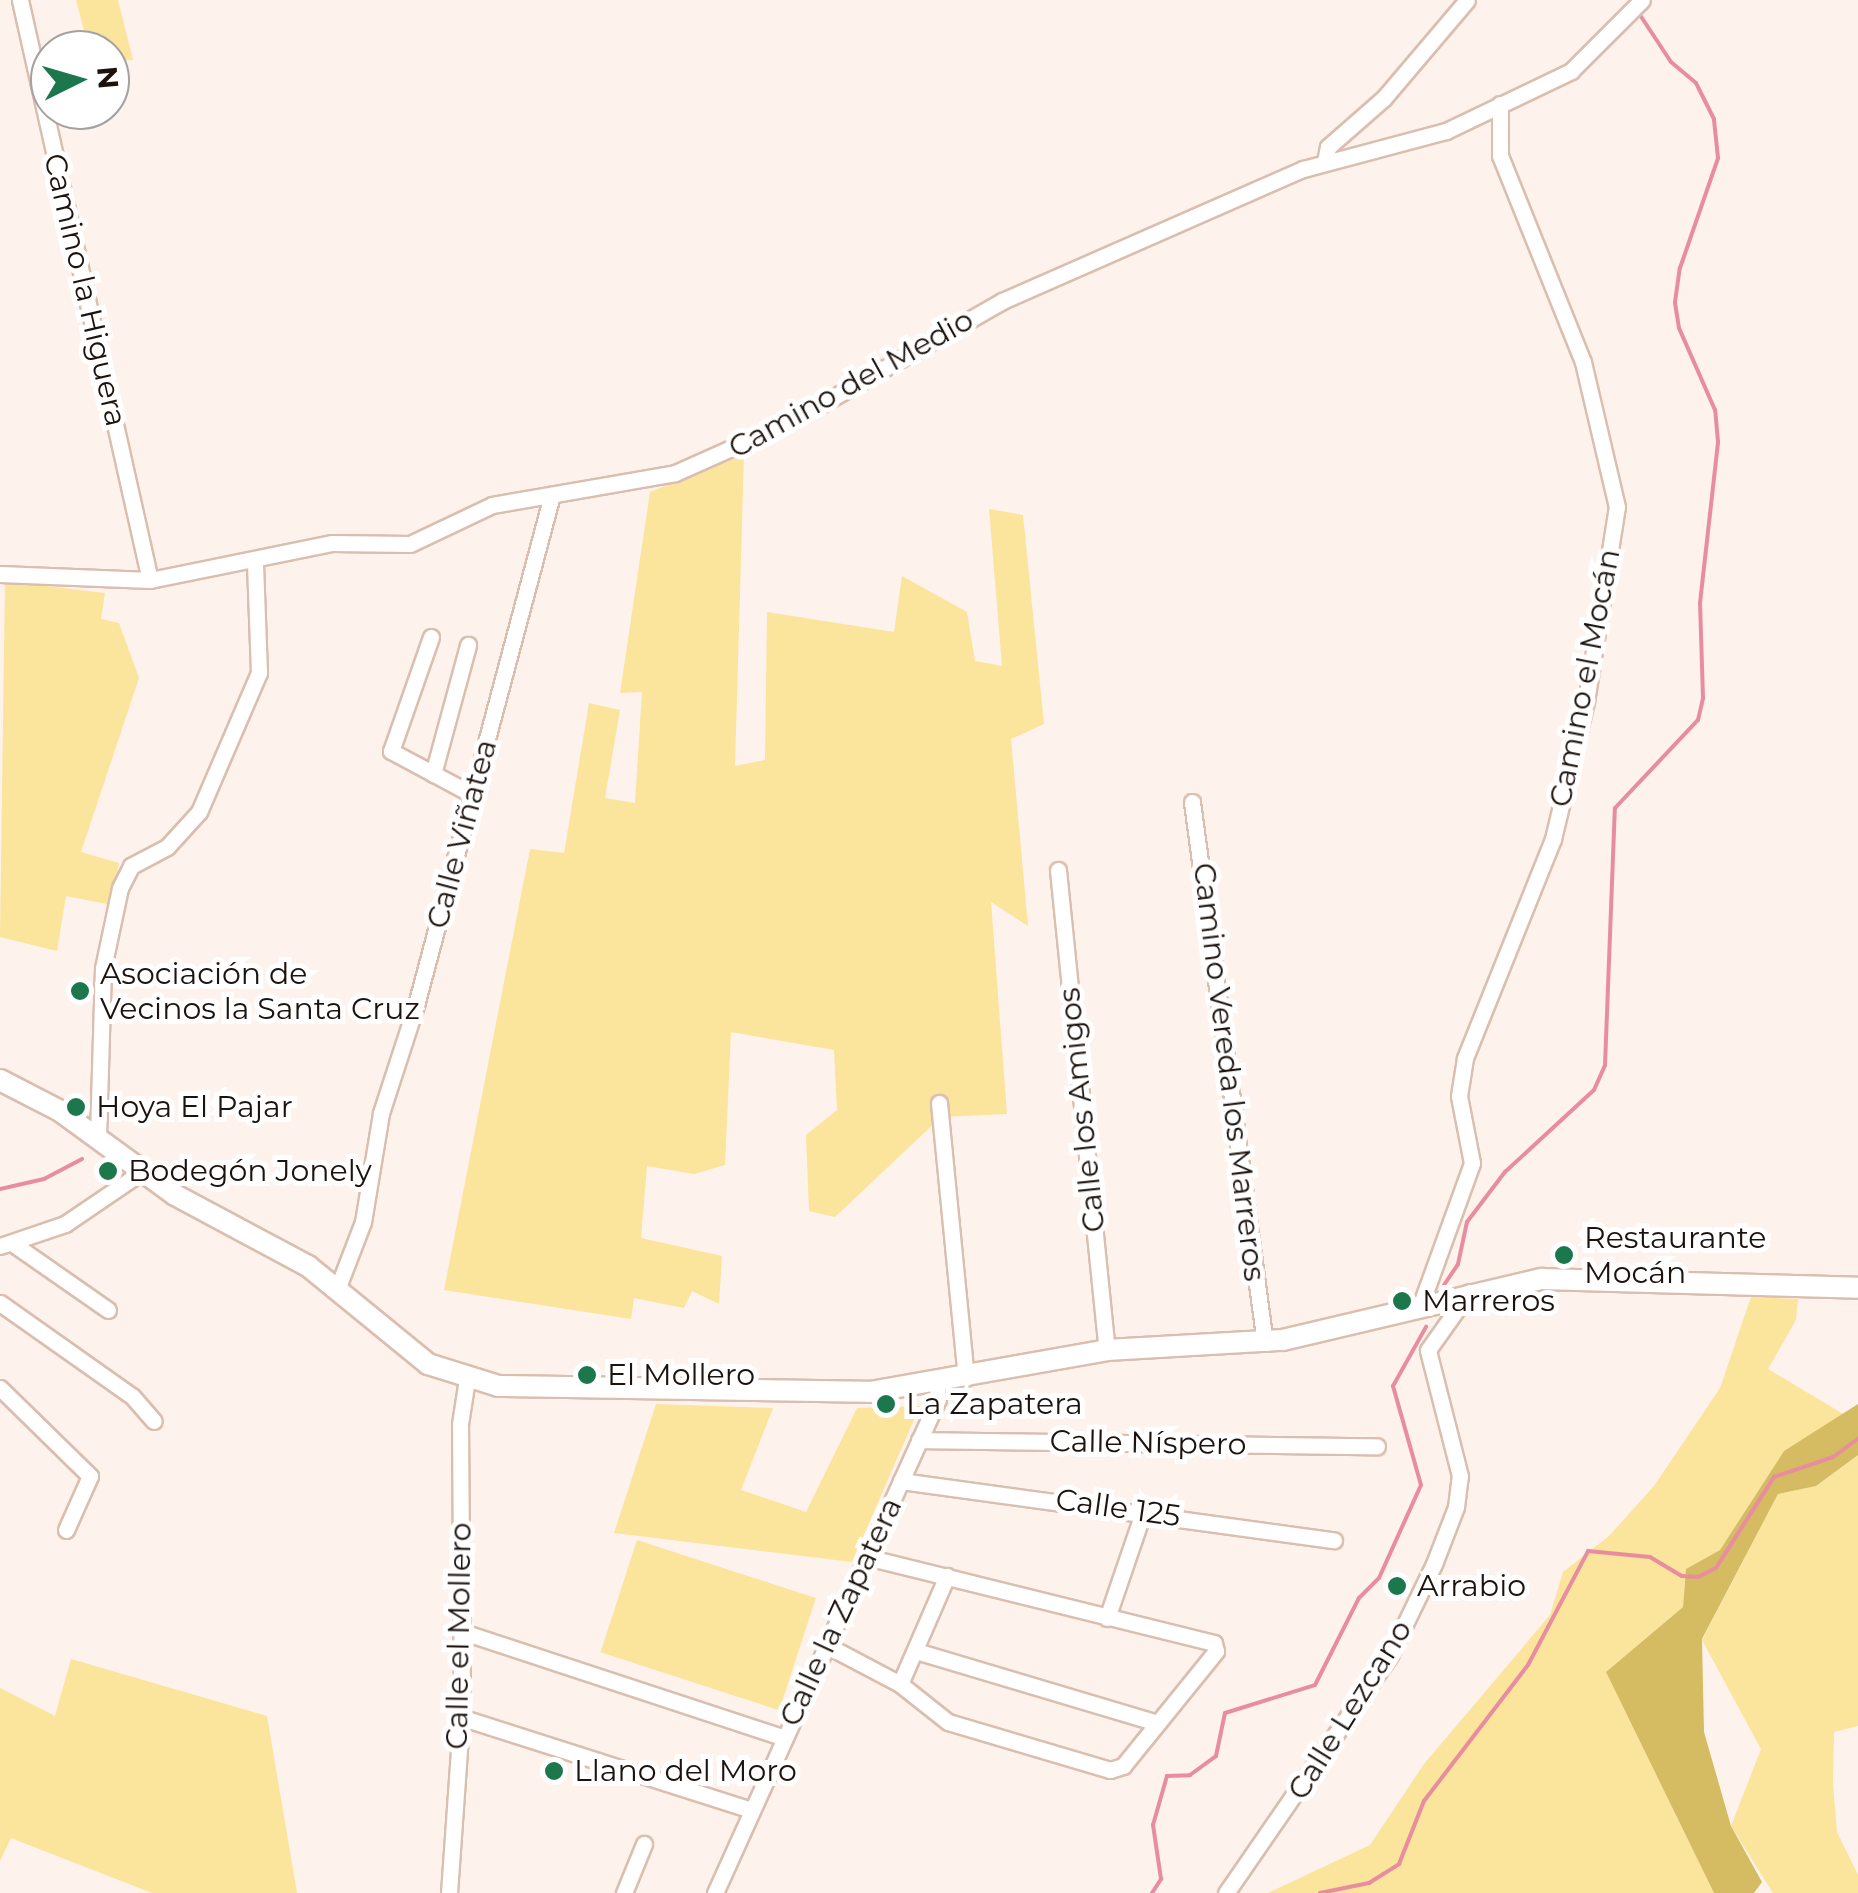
<!DOCTYPE html>
<meta charset="utf-8">
<style>
body{margin:0}
#map{position:relative;width:1858px;height:1893px;overflow:hidden;background:#fef2ec;font-family:Montserrat,sans-serif}
div>[style]{position:absolute}
.green>*{inset:0;background:#fbe49c;transform-origin:0 0}
.forest>*{inset:0;background:#d5bb62}
.stream>*{height:4px;margin:-2px;padding:0 2px;transform-origin:2px;border-radius:2px;background:#e88da0}
.roads{filter:drop-shadow(2px 0 #dabeaf) drop-shadow(-2px 0 #dabeaf) drop-shadow(0 2px #dabeaf) drop-shadow(0 -2px #dabeaf)}
.minor>*{height:15px;margin:-7.5px;padding:0 7.5px;transform-origin:7.5px;border-radius:7.5px;background:#fff}
.major>*{height:20px;margin:-10px;padding:0 10px;transform-origin:10px;border-radius:10px;background:#fff}
.dots>*{width:28px;height:28px;translate:-50% -50%;box-sizing:border-box;border:5px solid #fff;border-radius:50%}
span{translate:-50% -50%;white-space:nowrap;text-align:center;line-height:1.15;-webkit-text-stroke:10px #fff;paint-order:stroke}
.street-label{font-size:30px;color:#1d130e}
.poi-label{font-size:30px;color:#1d130e}
.left{translate:0 -50%;text-align:left}
.north{position:absolute;left:30px;top:30px;width:100px;height:100px;box-sizing:border-box;background:#fff;border:2px solid #a5a19f;border-radius:50%;rotate:85deg;font-size:28px;font-weight:700;line-height:40px;text-align:center;color:#1d130e}
.north::after{content:'';display:block;margin:auto;width:35px;height:45px;background:#1d774c;clip-path:polygon(50% 0,100% 100%,50% 72%,0 100%)}
</style>
<div id="map">
<div class="green">
<i style="clip-path:polygon(76px 0,118px 0,133px 60px,110px 61px,110px 50px,89px 50px)"></i>
<i style="clip-path:polygon(744px 454px,735px 766px,765px 760px,767px 612px,894px 632px,902px 576px,967px 612px,975px 661px,1002px 666px,989px 509px,1023px 515px,1044px 724px,1011px 739px,1028px 926px,991px 902px,1007px 1114px,941px 1117px,835px 1217px,809px 1211px,806px 1135px,837px 1110px,834px 1050px,731px 1032px,725px 1165px,694px 1174px,647px 1166px,641px 1238px,722px 1256px,719px 1304px,692px 1291px,684px 1308px,634px 1298px,631px 1319px,444px 1290px,530px 849px,564px 853px,589px 703px,620px 710px,605px 798px,635px 803px,642px 692px,620px 693px,650px 492px)"></i>
<i style="clip-path:polygon(5px 581px,105px 593px,101px 619px,119px 623px,139px 678px,81px 852px,119px 863px,112px 905px,66px 896px,57px 951px,0 937px)"></i>
<i style="clip-path:polygon(1751px 1297px,1798px 1299px,1796px 1320px,1768px 1369px,1845px 1415px,1784px 1451px,1720px 1550px,1686px 1569px,1683px 1607px,1606px 1672px,1714px 1893px,1268px 1893px,1370px 1845px,1424px 1764px,1550px 1615px,1563px 1572px,1609px 1536px,1654px 1486px,1720px 1388px)"></i>
<i style="clip-path:polygon(656px 1404px,773px 1408px,741px 1490px,806px 1512px,857px 1408px,920px 1406px,852px 1562px,614px 1533px)"></i>
<i style="clip-path:polygon(1858px 1455px,1858px 1726px,1834px 1732px,1833px 1784px,1837px 1832px,1858px 1875px,1858px 1893px,1773px 1893px,1731px 1826px,1761px 1749px,1702px 1640px,1778px 1494px,1816px 1486px)"></i>
<i style="left:637px;top:1540px;width:188px;height:118px;rotate:18deg"></i>
<i style="clip-path:polygon(71px 1659px,267px 1716px,297px 1893px,152px 1893px,11px 1838px,0 1861px,0 1688px,55px 1716px)"></i>
</div>
<div class="forest">
<i style="clip-path:polygon(1858px 1404px,1858px 1455px,1816px 1486px,1778px 1494px,1702px 1639px,1704px 1732px,1731px 1826px,1762px 1882px,1754px 1893px,1714px 1893px,1606px 1672px,1683px 1607px,1686px 1569px,1720px 1550px,1784px 1451px)"></i>
</div>
<div class="stream">
<i style="left:0;top:1189px;width:45px;rotate:-12.8deg"></i>
<i style="left:44px;top:1179px;width:43px;rotate:-27.8deg"></i>
<i style="left:1444px;top:1285px;width:25px;rotate:-56deg"></i>
<i style="left:1458px;top:1264px;width:43px;rotate:-77.9deg"></i>
<i style="left:1467px;top:1222px;width:63px;rotate:-52.8deg"></i>
<i style="left:1505px;top:1172px;width:121px;rotate:-42.7deg"></i>
<i style="left:1594px;top:1090px;width:27px;rotate:-66deg"></i>
<i style="left:1605px;top:1065px;width:257px;rotate:-87.8deg"></i>
<i style="left:1615px;top:808px;width:121px;rotate:-46.7deg"></i>
<i style="left:1698px;top:720px;width:23px;rotate:-77deg"></i>
<i style="left:1703px;top:698px;width:95px;rotate:-91.8deg"></i>
<i style="left:1700px;top:603px;width:162px;rotate:-83.6deg"></i>
<i style="left:1718px;top:442px;width:32px;rotate:-95deg"></i>
<i style="left:1715px;top:410px;width:90px;rotate:-113.7deg"></i>
<i style="left:1679px;top:328px;width:26px;rotate:-99deg"></i>
<i style="left:1675px;top:302px;width:34px;rotate:-82deg"></i>
<i style="left:1680px;top:268px;width:116px;rotate:-70.9deg"></i>
<i style="left:1718px;top:158px;width:39px;rotate:-96deg"></i>
<i style="left:1714px;top:119px;width:40px;rotate:-116.6deg"></i>
<i style="left:1696px;top:83px;width:33px;rotate:-140deg"></i>
<i style="left:1671px;top:62px;width:56px;rotate:-123.4deg"></i>
<i style="left:1152px;top:1893px;width:17px;rotate:-57deg"></i>
<i style="left:1161px;top:1879px;width:55px;rotate:-98.4deg"></i>
<i style="left:1153px;top:1825px;width:51px;rotate:-74.1deg"></i>
<i style="left:1167px;top:1776px;width:23px;rotate:-2deg"></i>
<i style="left:1190px;top:1775px;width:32px;rotate:-36deg"></i>
<i style="left:1216px;top:1756px;width:44px;rotate:-78.2deg"></i>
<i style="left:1225px;top:1713px;width:94px;rotate:-17.3deg"></i>
<i style="left:1315px;top:1685px;width:97px;rotate:-63.2deg"></i>
<i style="left:1359px;top:1598px;width:28px;rotate:-45deg"></i>
<i style="left:1379px;top:1578px;width:102px;rotate:-65.7deg"></i>
<i style="left:1421px;top:1485px;width:103px;rotate:-105.8deg"></i>
<i style="left:1393px;top:1386px;width:68px;rotate:-60.8deg"></i>
<i style="left:1320px;top:1893px;width:50px;rotate:-11.5deg"></i>
<i style="left:1369px;top:1883px;width:36px;rotate:-32deg"></i>
<i style="left:1399px;top:1864px;width:68px;rotate:-68.4deg"></i>
<i style="left:1424px;top:1801px;width:171px;rotate:-52.6deg"></i>
<i style="left:1528px;top:1665px;width:129px;rotate:-62.2deg"></i>
<i style="left:1588px;top:1551px;width:62px;rotate:5.5deg"></i>
<i style="left:1650px;top:1557px;width:37px;rotate:31deg"></i>
<i style="left:1682px;top:1576px;width:16px;rotate:4deg"></i>
<i style="left:1698px;top:1577px;width:20px;rotate:-27deg"></i>
<i style="left:1716px;top:1568px;width:108px;rotate:-57.5deg"></i>
<i style="left:1774px;top:1477px;width:62px;rotate:-18.7deg"></i>
<i style="left:1833px;top:1457px;width:31px;rotate:-36deg"></i>
</div>
<div class="roads">
<div class="minor">
<i style="left:20px;top:0;width:594px;rotate:77.37deg"></i>
<i style="left:1325px;top:162px;width:15px;rotate:-79deg"></i>
<i style="left:1328px;top:147px;width:74px;rotate:-41.2deg"></i>
<i style="left:1384px;top:98px;width:128px;rotate:-49.7deg"></i>
<i style="left:0;top:574px;width:150px;rotate:2.3deg"></i>
<i style="left:150px;top:580px;width:186px;rotate:-11.5deg"></i>
<i style="left:332px;top:543px;width:78px;rotate:0.7deg"></i>
<i style="left:410px;top:544px;width:91px;rotate:-25.4deg"></i>
<i style="left:492px;top:505px;width:186px;rotate:-9.9deg"></i>
<i style="left:675px;top:473px;width:128px;rotate:-24deg"></i>
<i style="left:792px;top:421px;width:242px;rotate:-29.7deg"></i>
<i style="left:1002px;top:301px;width:329px;rotate:-23.7deg"></i>
<i style="left:1303px;top:169px;width:148px;rotate:-14.9deg"></i>
<i style="left:1446px;top:131px;width:139px;rotate:-25.6deg"></i>
<i style="left:1571px;top:71px;width:100px;rotate:-45deg"></i>
<i style="left:431px;top:637px;width:121px;rotate:109.3deg"></i>
<i style="left:391px;top:751px;width:93px;rotate:28.2deg"></i>
<i style="left:433px;top:774px;width:134px;rotate:-74.8deg"></i>
<i style="left:1192px;top:802px;width:546px;rotate:82.32deg"></i>
<i style="left:1058px;top:870px;width:482px;rotate:84.2deg"></i>
<i style="left:939px;top:1103px;width:276px;rotate:84.4deg"></i>
<i style="left:98px;top:1136px;width:168px;rotate:-88.3deg"></i>
<i style="left:103px;top:968px;width:82px;rotate:-78deg"></i>
<i style="left:120px;top:888px;width:25px;rotate:-63deg"></i>
<i style="left:131px;top:866px;width:41px;rotate:-27.8deg"></i>
<i style="left:167px;top:847px;width:47px;rotate:-47.6deg"></i>
<i style="left:199px;top:812px;width:151px;rotate:-66.7deg"></i>
<i style="left:259px;top:673px;width:110px;rotate:-92.1deg"></i>
<i style="left:12px;top:1243px;width:117px;rotate:34.9deg"></i>
<i style="left:0;top:1246px;width:69px;rotate:-18.7deg"></i>
<i style="left:65px;top:1224px;width:94px;rotate:-34.2deg"></i>
<i style="left:338px;top:1287px;width:70px;rotate:-69deg"></i>
<i style="left:363px;top:1222px;width:110px;rotate:-80.6deg"></i>
<i style="left:381px;top:1113px;width:114px;rotate:-72deg"></i>
<i style="left:416px;top:1005px;width:528px;rotate:-75.07deg"></i>
<i style="left:0;top:1303px;width:161px;rotate:35.2deg"></i>
<i style="left:132px;top:1396px;width:33px;rotate:49deg"></i>
<i style="left:1421px;top:1304px;width:150px;rotate:-70.1deg"></i>
<i style="left:1472px;top:1163px;width:68px;rotate:-101deg"></i>
<i style="left:1459px;top:1096px;width:38px;rotate:-81deg"></i>
<i style="left:1465px;top:1058px;width:236px;rotate:-68.1deg"></i>
<i style="left:1553px;top:839px;width:141px;rotate:-76.5deg"></i>
<i style="left:1586px;top:702px;width:197px;rotate:-81deg"></i>
<i style="left:1617px;top:507px;width:149px;rotate:-103.2deg"></i>
<i style="left:1583px;top:362px;width:222px;rotate:-111.9deg"></i>
<i style="left:1500px;top:156px;width:52px;rotate:-90deg"></i>
<i style="left:0;top:1388px;width:126px;rotate:44.4deg"></i>
<i style="left:90px;top:1476px;width:59px;rotate:114deg"></i>
<i style="left:919px;top:1440px;width:458px;rotate:0.8deg"></i>
<i style="left:901px;top:1481px;width:437px;rotate:7.8deg"></i>
<i style="left:1107px;top:1618px;width:111px;rotate:-71.1deg"></i>
<i style="left:463px;top:1632px;width:337px;rotate:18.2deg"></i>
<i style="left:826px;top:1645px;width:84px;rotate:27.8deg"></i>
<i style="left:900px;top:1684px;width:61px;rotate:38.4deg"></i>
<i style="left:948px;top:1722px;width:169px;rotate:16.5deg"></i>
<i style="left:1110px;top:1770px;width:14px;rotate:-17deg"></i>
<i style="left:1123px;top:1766px;width:148px;rotate:-51deg"></i>
<i style="left:1216px;top:1651px;width:8px;rotate:-104deg"></i>
<i style="left:1214px;top:1643px;width:357px;rotate:-166.1deg"></i>
<i style="left:916px;top:1651px;width:252px;rotate:16.6deg"></i>
<i style="left:900px;top:1684px;width:118px;rotate:-66.5deg"></i>
<i style="left:460px;top:1717px;width:303px;rotate:17.7deg"></i>
<i style="left:449px;top:1893px;width:187px;rotate:-86deg"></i>
<i style="left:462px;top:1706px;width:282px;rotate:-90.4deg"></i>
<i style="left:460px;top:1424px;width:46px;rotate:-81.2deg"></i>
<i style="left:624px;top:1893px;width:53px;rotate:-67.8deg"></i>
<i style="left:715px;top:1893px;width:542px;rotate:-65.7deg"></i>
<i style="left:938px;top:1399px;width:15px;rotate:-94deg"></i>
<i style="left:1226px;top:1893px;width:289px;rotate:-55.4deg"></i>
<i style="left:1390px;top:1655px;width:101px;rotate:-64.2deg"></i>
<i style="left:1434px;top:1564px;width:61px;rotate:-68.9deg"></i>
<i style="left:1456px;top:1507px;width:31px;rotate:-83deg"></i>
<i style="left:1460px;top:1476px;width:130px;rotate:-104.3deg"></i>
<i style="left:1428px;top:1350px;width:71px;rotate:-54.7deg"></i>
</div>
<div class="major">
<i style="left:0;top:1080px;width:68px;rotate:27.3deg"></i>
<i style="left:60px;top:1111px;width:142px;rotate:36.1deg"></i>
<i style="left:175px;top:1195px;width:151px;rotate:28.1deg"></i>
<i style="left:308px;top:1266px;width:155px;rotate:39.2deg"></i>
<i style="left:428px;top:1364px;width:73px;rotate:17.4deg"></i>
<i style="left:498px;top:1386px;width:372px;rotate:0.9deg"></i>
<i style="left:870px;top:1392px;width:241px;rotate:-10deg"></i>
<i style="left:1107px;top:1350px;width:176px;rotate:-3.3deg"></i>
<i style="left:1283px;top:1340px;width:266px;rotate:-13.3deg"></i>
<i style="left:1542px;top:1279px;width:316px;rotate:1.6deg"></i>
</div>
</div>
<div class="dots">
<i style="left:80px;top:991px;background:#1d774c"></i>
<i style="left:76px;top:1107px;background:#1d774c"></i>
<i style="left:108px;top:1171px;background:#1d774c"></i>
<i style="left:1564px;top:1255px;background:#1d774c"></i>
<i style="left:1402px;top:1301px;background:#1d774c"></i>
<i style="left:587px;top:1375px;background:#1d774c"></i>
<i style="left:886px;top:1404px;background:#1d774c"></i>
<i style="left:1397px;top:1586px;background:#1d774c"></i>
<i style="left:554px;top:1771px;background:#1d774c"></i>
</div>
<div class="street-label">
<span style="left:85px;top:290px;rotate:77deg">Camino la Higuera</span>
<span style="left:851px;top:384px;rotate:-29deg">Camino del Medio</span>
<span style="left:1585px;top:678px;rotate:-79deg">Camino el Mocán</span>
<span style="left:462px;top:834px;rotate:-75deg">Calle Viñatea</span>
<span style="left:1229px;top:1072px;rotate:83deg">Camino Vereda los Marreros</span>
<span style="left:1082px;top:1110px;rotate:-96deg">Calle los Amigos</span>
<span style="left:1148px;top:1443px;rotate:1deg">Calle Níspero</span>
<span style="left:1118px;top:1508px;rotate:8deg">Calle 125</span>
<span style="left:841px;top:1612px;rotate:-65deg">Calle la Zapatera</span>
<span style="left:459px;top:1636px;rotate:-89deg">Calle el Mollero</span>
<span style="left:1350px;top:1710px;rotate:-58deg">Calle Lezcano</span>
</div>
<div class="poi-label">
<span class="left" style="left:100px;top:991px">Asociación de<br>Vecinos la Santa Cruz</span>
<span class="left" style="left:96px;top:1107px">Hoya El Pajar</span>
<span class="left" style="left:128px;top:1171px">Bodegón Jonely</span>
<span class="left" style="left:1584px;top:1255px">Restaurante<br>Mocán</span>
<span class="left" style="left:1422px;top:1301px">Marreros</span>
<span class="left" style="left:607px;top:1375px">El Mollero</span>
<span class="left" style="left:906px;top:1404px">La Zapatera</span>
<span class="left" style="left:1417px;top:1586px">Arrabio</span>
<span class="left" style="left:574px;top:1771px">Llano del Moro</span>
</div>
<div class="north">N</div>
</div>
